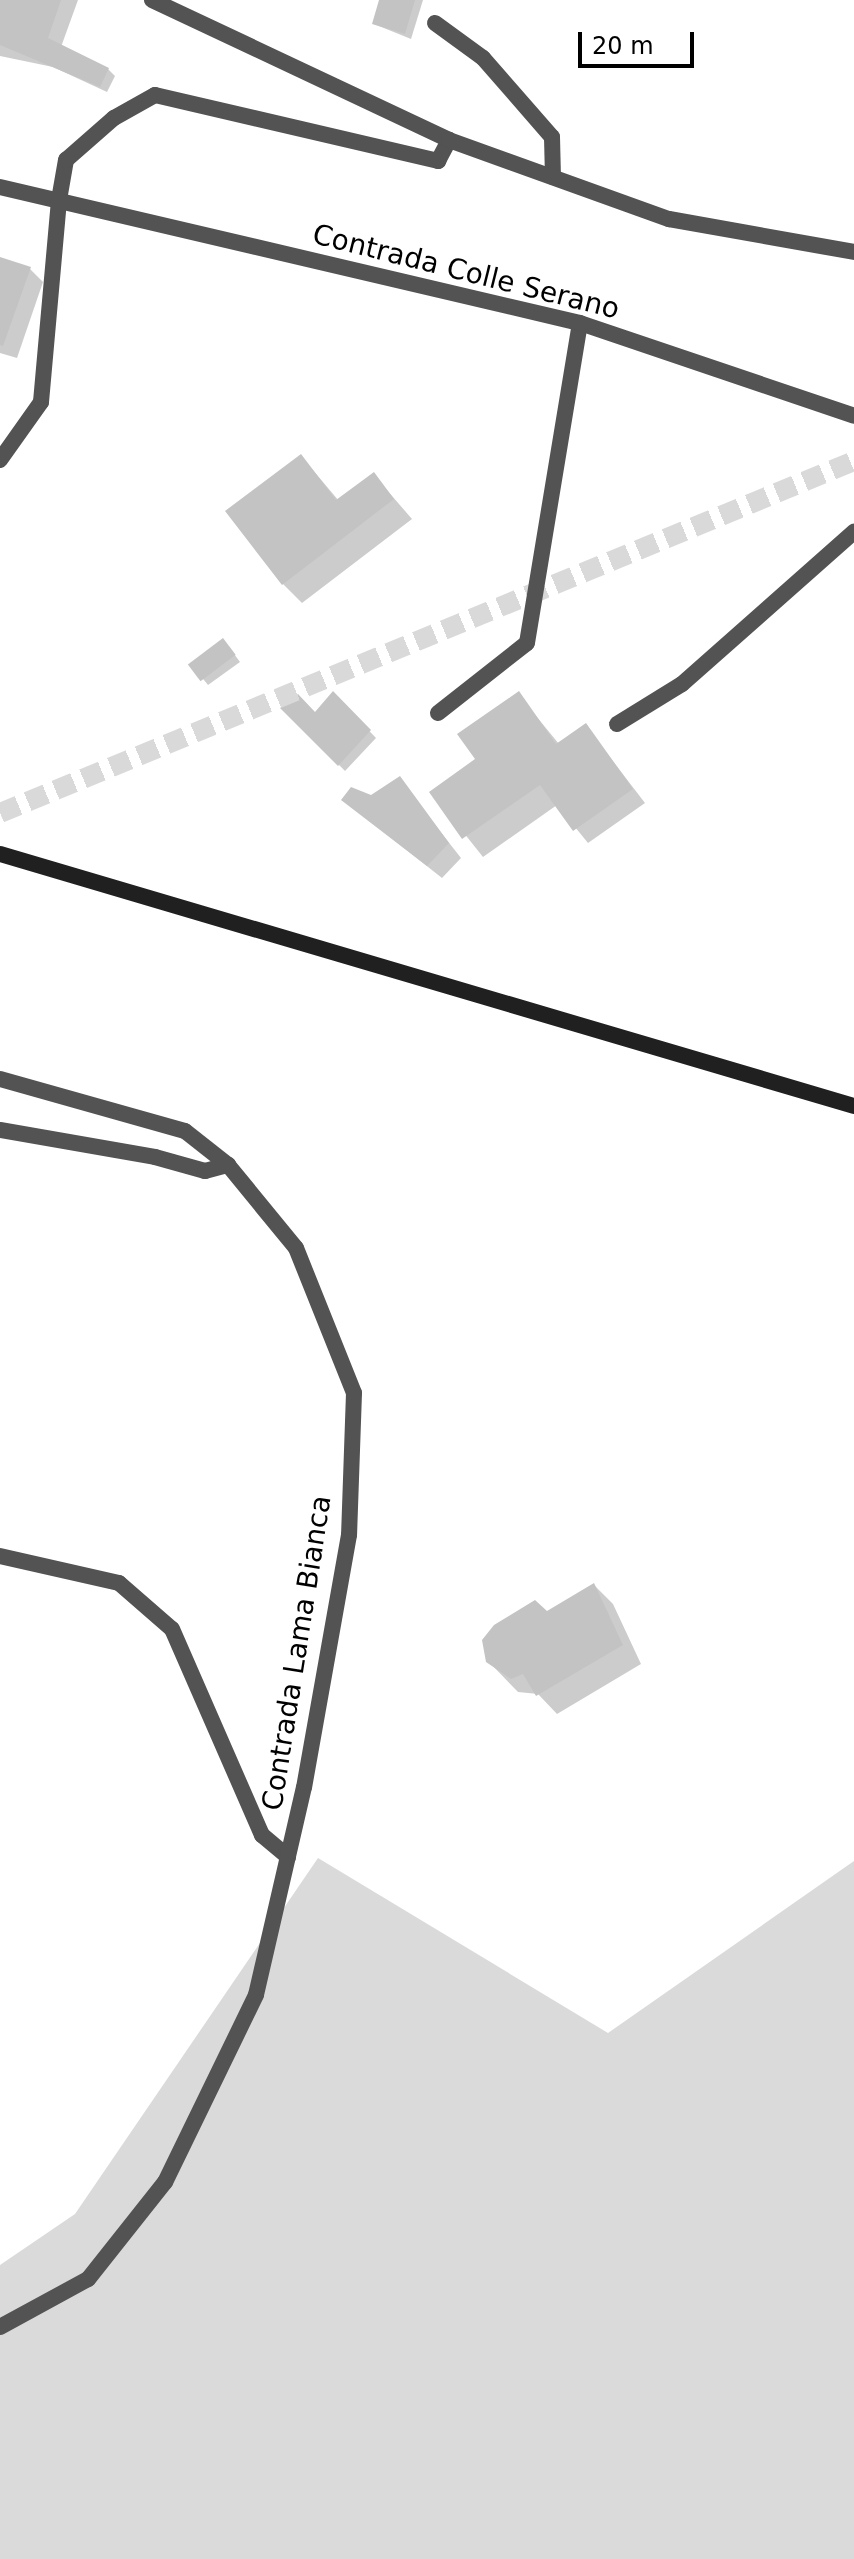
<!DOCTYPE html>
<style>
body{margin:0}
#map{position:relative;width:854px;height:2559px;overflow:hidden;background:#fff;font-family:"DejaVu Sans",sans-serif}
div>[style]{position:absolute}
.green>*{inset:0;background:#dadada}
.shadow>*{inset:0;background:#0003}
.building>*{inset:0;background:#c3c3c3;transform-origin:0 0}
.primary-tunnel>*{height:20px;margin-top:-10px;transform-origin:0;background:repeating-linear-gradient(90deg,#d9d9d9 0 20px,transparent 0 30px)}
.service>*{height:16px;margin:-8px;padding:0 8px;transform-origin:8px;border-radius:8px;background:#535353}
.minor>*{height:16px;margin:-8px;padding:0 8px;transform-origin:8px;border-radius:8px;background:#535353}
.tertiary>*{height:16px;margin:-8px;padding:0 8px;transform-origin:8px;border-radius:8px;background:#535353}
.secondary>*{height:16px;margin:-8px;padding:0 8px;transform-origin:8px;border-radius:8px;background:#202020}
span{translate:-50% -50%;white-space:nowrap;text-align:center;line-height:1.15;-webkit-text-stroke:6px #fff;paint-order:stroke}
.street-label{font-size:28px;color:#000}
.scale{position:absolute;left:578px;top:32px;width:116px;height:36px;box-sizing:border-box;border:4px solid #000;border-top:0;padding-left:10px;font-size:24px;line-height:28px;white-space:nowrap;color:#000;-webkit-text-stroke:6px #fff;paint-order:stroke}
</style>
<div id="map">
<div class="green">
<i style="clip-path:polygon(318px 1858px,608px 2033px,854px 1861px,854px 2559px,0 2559px,0 2265px,75px 2214px)"></i>
</div>
<div class="shadow">
<i style="clip-path:polygon(0 0,78px 0,61px 47px,108px 69px,115px 76px,107px 92px,53px 67px,0 56px)"></i>
<i style="clip-path:polygon(381px 0,423px 0,411px 39px,374px 24px)"></i>
<i style="clip-path:polygon(0 259px,30px 269px,43px 282px,17px 358px,0 353px)"></i>
<i style="clip-path:polygon(301px 456px,339px 501px,373px 474px,412px 519px,302px 603px,283px 584px)"></i>
<i style="clip-path:polygon(229px 647px,240px 662px,208px 685px,190px 663px)"></i>
<i style="clip-path:polygon(333px 693px,376px 738px,345px 771px,283px 708px,315px 715px)"></i>
<i style="clip-path:polygon(518px 694px,559px 744px,586px 726px,645px 803px,588px 843px,557px 805px,483px 857px,432px 793px,478px 760px)"></i>
<i style="clip-path:polygon(399px 779px,461px 858px,442px 878px,343px 800px,371px 798px)"></i>
<i style="clip-path:polygon(594px 1585px,613px 1604px,641px 1664px,557px 1714px,538px 1694px,518px 1692px,488px 1661px,547px 1614px)"></i>
</div>
<div class="building">
<i style="clip-path:polygon(0 0,61px 0,48px 38px,109px 68px,100px 87px,0 45px)"></i>
<i style="clip-path:polygon(379px 0,415px 0,405px 34px,372px 24px)"></i>
<i style="clip-path:polygon(0 257px,31px 267px,3px 346px,0 345px)"></i>
<i style="clip-path:polygon(301px 454px,336px 500px,374px 472px,394px 499px,282px 585px,225px 511px)"></i>
<i style="left:223px;top:638px;width:21px;height:44px;rotate:53deg"></i>
<i style="clip-path:polygon(333px 691px,371px 730px,338px 766px,280px 708px,298px 694px,315px 712px)"></i>
<i style="clip-path:polygon(519px 691px,556px 744px,586px 723px,633px 789px,573px 831px,540px 785px,462px 839px,429px 792px,475px 759px,457px 734px)"></i>
<i style="clip-path:polygon(400px 776px,449px 843px,427px 866px,341px 800px,351px 787px,371px 795px)"></i>
<i style="clip-path:polygon(594px 1583px,623px 1645px,536px 1696px,523px 1674px,511px 1679px,486px 1662px,482px 1640px,494px 1625px,535px 1600px,547px 1611px)"></i>
</div>
<div class="primary-tunnel">
<i style="left:0;top:813px;width:924px;rotate:-22.4deg"></i>
</div>
<div class="service">
<i style="left:435px;top:23px;width:59px;rotate:36.1deg"></i>
<i style="left:483px;top:58px;width:105px;rotate:48.9deg"></i>
<i style="left:552px;top:137px;width:40px;rotate:88.6deg"></i>
<i style="left:59px;top:200px;width:41px;rotate:-80.1deg"></i>
<i style="left:66px;top:160px;width:64px;rotate:-41.2deg"></i>
<i style="left:114px;top:118px;width:47px;rotate:-29.3deg"></i>
<i style="left:155px;top:95px;width:291px;rotate:13.1deg"></i>
<i style="left:438px;top:161px;width:24px;rotate:-62deg"></i>
<i style="left:438px;top:713px;width:113px;rotate:-38.2deg"></i>
<i style="left:527px;top:643px;width:324px;rotate:-80.6deg"></i>
<i style="left:617px;top:724px;width:76px;rotate:-31.6deg"></i>
<i style="left:682px;top:684px;width:230px;rotate:-41.5deg"></i>
<i style="left:0;top:1130px;width:157px;rotate:9.9deg"></i>
<i style="left:155px;top:1157px;width:52px;rotate:15.6deg"></i>
<i style="left:205px;top:1171px;width:24px;rotate:-15deg"></i>
<i style="left:0;top:1556px;width:122px;rotate:12.8deg"></i>
<i style="left:119px;top:1583px;width:70px;rotate:41deg"></i>
<i style="left:172px;top:1629px;width:225px;rotate:66.4deg"></i>
<i style="left:262px;top:1835px;width:34px;rotate:40deg"></i>
</div>
<div class="minor">
<i style="left:0;top:187px;width:596px;rotate:13.2deg"></i>
<i style="left:580px;top:323px;width:289px;rotate:18.7deg"></i>
<i style="left:0;top:460px;width:71px;rotate:-54.7deg"></i>
<i style="left:41px;top:402px;width:203px;rotate:-84.9deg"></i>
<i style="left:0;top:1079px;width:192px;rotate:15.7deg"></i>
<i style="left:185px;top:1131px;width:55px;rotate:38.3deg"></i>
<i style="left:228px;top:1165px;width:107px;rotate:50.7deg"></i>
<i style="left:296px;top:1248px;width:156px;rotate:68.2deg"></i>
<i style="left:354px;top:1393px;width:142px;rotate:92deg"></i>
<i style="left:349px;top:1535px;width:256px;rotate:100.1deg"></i>
<i style="left:304px;top:1787px;width:213px;rotate:103deg"></i>
<i style="left:256px;top:1995px;width:208px;rotate:115.9deg"></i>
<i style="left:165px;top:2182px;width:124px;rotate:128.4deg"></i>
<i style="left:88px;top:2279px;width:100px;rotate:151.4deg"></i>
</div>
<div class="tertiary">
<i style="left:152px;top:0;width:328px;rotate:25.2deg"></i>
<i style="left:449px;top:140px;width:234px;rotate:19.8deg"></i>
<i style="left:669px;top:219px;width:188px;rotate:10.1deg"></i>
</div>
<div class="secondary">
<i style="left:0;top:854px;width:890px;rotate:16.44deg"></i>
</div>
<div class="street-label">
<span style="left:466px;top:272px;rotate:14deg">Contrada Colle Serano</span>
<span style="left:297px;top:1653px;rotate:-81deg">Contrada Lama Bianca</span>
</div>
<div class="scale">20 m</div>
</div>
